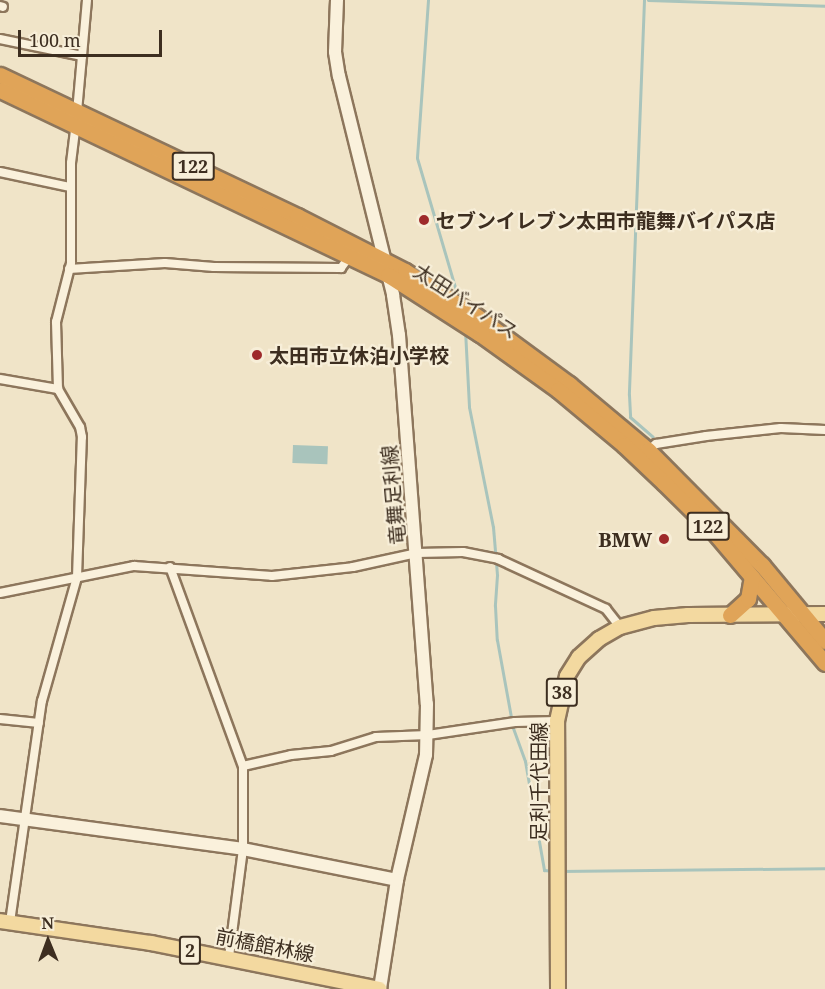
<!DOCTYPE html>
<meta charset="utf-8">
<style>
body{margin:0}
#map{position:relative;width:825px;height:989px;overflow:hidden;background:#f0e4c8;font-family:"Noto Serif","Noto Sans JP",serif}
div>[style]{position:absolute}
.water>*{inset:0;background:#a9c4bc;transform-origin:0 0}
.stream>*{height:3px;margin:-1.5px;padding:0 1.5px;transform-origin:1.5px;border-radius:1.5px;background:#a9c4bc}
.roads{filter:drop-shadow(2px 0 #8d765c) drop-shadow(-2px 0 #8d765c) drop-shadow(0 2px #8d765c) drop-shadow(0 -2px #8d765c)}
.street>*{height:8px;margin:-4px;padding:0 4px;transform-origin:4px;border-radius:4px;background:#faf1dc}
.secondary>*{height:12px;margin:-6px;padding:0 6px;transform-origin:6px;border-radius:6px;background:#faf1dc}
.primary>*{height:14px;margin:-7px;padding:0 7px;transform-origin:7px;border-radius:7px;background:#f3d9a0}
.highway>*{height:15px;margin:-7.5px;padding:0 7.5px;transform-origin:7.5px;border-radius:7.5px;background:#e0a458}
.dots>*{width:16px;height:16px;translate:-50% -50%;box-sizing:border-box;border:3px solid #f7eed8;border-radius:50%}
span{translate:-50% -50%;white-space:nowrap;text-align:center;line-height:1.15;-webkit-text-stroke:4.5px #f7eed8;paint-order:stroke}
.shield-label span{padding:2px 4px;background:#f7eed8;border:2px solid;border-radius:4px;-webkit-text-stroke-width:0}
.shield-label{font-size:18px;color:#3d2e20;font-weight:700}
.poi-label{font-size:20px;color:#3d2e20;font-weight:700}
.left{translate:0 -50%;text-align:left}
.right{translate:-100% -50%;text-align:right}
.street-label{font-size:20px;color:#3d2e20}
.north{position:absolute;left:18px;top:911px;width:60px;height:60px;-webkit-text-stroke:4px #f7eed8;paint-order:stroke;rotate:359deg;font-size:16px;font-weight:700;line-height:24px;text-align:center;color:#3d2e20}
.north::after{content:'';display:block;margin:auto;width:21px;height:27px;background:#3d2e20;clip-path:polygon(50% 0,100% 100%,50% 72%,0 100%)}
.scale{position:absolute;left:18px;top:30px;width:144px;height:27px;box-sizing:border-box;border:3px solid #3d2e20;border-top:0;padding-left:8px;font-size:18px;line-height:21px;white-space:nowrap;color:#3d2e20;-webkit-text-stroke:4px #f7eed8;paint-order:stroke}
</style>
<div id="map">
<div class="water">
<i style="left:293px;top:445px;width:35px;height:18px;rotate:2deg"></i>
</div>
<div class="stream">
<i style="left:428px;top:0;width:158px;rotate:94deg"></i>
<i style="left:417px;top:158px;width:145px;rotate:73.6deg"></i>
<i style="left:644px;top:0;width:395px;rotate:92.2deg"></i>
<i style="left:629px;top:395px;width:22px;rotate:87deg"></i>
<i style="left:630px;top:417px;width:30px;rotate:41deg"></i>
<i style="left:648px;top:0;width:177px;rotate:1.9deg"></i>
<i style="left:465px;top:330px;width:77px;rotate:87deg"></i>
<i style="left:469px;top:407px;width:122px;rotate:78.7deg"></i>
<i style="left:493px;top:527px;width:48px;rotate:85.2deg"></i>
<i style="left:497px;top:575px;width:31px;rotate:94deg"></i>
<i style="left:495px;top:606px;width:34px;rotate:87deg"></i>
<i style="left:497px;top:640px;width:89px;rotate:79.7deg"></i>
<i style="left:513px;top:728px;width:35px;rotate:70deg"></i>
<i style="left:525px;top:761px;width:111px;rotate:80.1deg"></i>
<i style="left:544px;top:870px;width:10px;rotate:6deg"></i>
<i style="left:560px;top:871px;width:265px;rotate:-0.6deg"></i>
</div>
<div class="roads">
<div class="street">
<i style="left:0;top:6px;width:3px;rotate:18deg"></i>
<i style="left:0;top:39px;width:84px;rotate:11.7deg"></i>
<i style="left:77px;top:112px;width:112px;rotate:-84.9deg"></i>
<i style="left:0;top:172px;width:72px;rotate:12.1deg"></i>
<i style="left:69px;top:269px;width:96px;rotate:-3.6deg"></i>
<i style="left:165px;top:263px;width:49px;rotate:4.7deg"></i>
<i style="left:214px;top:267px;width:127px;rotate:0.5deg"></i>
<i style="left:341px;top:268px;width:14px;rotate:-54deg"></i>
<i style="left:0;top:379px;width:59px;rotate:9.8deg"></i>
<i style="left:648px;top:450px;width:10px;rotate:-37deg"></i>
<i style="left:656px;top:444px;width:51px;rotate:-9.1deg"></i>
<i style="left:706px;top:436px;width:75px;rotate:-6.1deg"></i>
<i style="left:781px;top:428px;width:44px;rotate:2.6deg"></i>
<i style="left:170px;top:567px;width:212px;rotate:69.9deg"></i>
<i style="left:243px;top:766px;width:83px;rotate:90deg"></i>
<i style="left:243px;top:849px;width:109px;rotate:97.4deg"></i>
<i style="left:0;top:593px;width:137px;rotate:-11.4deg"></i>
<i style="left:134px;top:566px;width:138px;rotate:4.1deg"></i>
<i style="left:272px;top:576px;width:81px;rotate:-6.3deg"></i>
<i style="left:353px;top:567px;width:66px;rotate:-12.3deg"></i>
<i style="left:417px;top:553px;width:46px;rotate:-1.2deg"></i>
<i style="left:463px;top:552px;width:36px;rotate:11deg"></i>
<i style="left:498px;top:559px;width:119px;rotate:24.8deg"></i>
<i style="left:606px;top:609px;width:23px;rotate:52deg"></i>
<i style="left:0;top:719px;width:39px;rotate:6deg"></i>
<i style="left:243px;top:766px;width:49px;rotate:-12.9deg"></i>
<i style="left:291px;top:755px;width:40px;rotate:-5.7deg"></i>
<i style="left:331px;top:751px;width:47px;rotate:-17.3deg"></i>
<i style="left:376px;top:737px;width:52px;rotate:-2.2deg"></i>
<i style="left:428px;top:735px;width:88px;rotate:-8.5deg"></i>
<i style="left:515px;top:722px;width:42px;rotate:-1.4deg"></i>
<i style="left:10px;top:922px;width:223px;rotate:-81.8deg"></i>
<i style="left:42px;top:701px;width:129px;rotate:-74.2deg"></i>
<i style="left:77px;top:577px;width:140px;rotate:-88deg"></i>
<i style="left:82px;top:437px;width:10px;rotate:-101deg"></i>
<i style="left:80px;top:427px;width:44px;rotate:-120.1deg"></i>
<i style="left:58px;top:389px;width:67px;rotate:-91.7deg"></i>
<i style="left:56px;top:322px;width:61px;rotate:-75.7deg"></i>
<i style="left:71px;top:263px;width:100px;rotate:-90deg"></i>
<i style="left:71px;top:163px;width:38px;rotate:-83deg"></i>
</div>
<div class="secondary">
<i style="left:337px;top:0;width:52px;rotate:92.2deg"></i>
<i style="left:335px;top:52px;width:24px;rotate:81deg"></i>
<i style="left:339px;top:76px;width:226px;rotate:76.1deg"></i>
<i style="left:393px;top:295px;width:40px;rotate:81.5deg"></i>
<i style="left:399px;top:335px;width:370px;rotate:85.7deg"></i>
<i style="left:427px;top:704px;width:51px;rotate:91.1deg"></i>
<i style="left:426px;top:755px;width:128px;rotate:103.1deg"></i>
<i style="left:397px;top:880px;width:110px;rotate:98.9deg"></i>
<i style="left:0;top:816px;width:245px;rotate:7.7deg"></i>
<i style="left:243px;top:849px;width:157px;rotate:11.4deg"></i>
</div>
<div class="primary">
<i style="left:0;top:921px;width:153px;rotate:8.3deg"></i>
<i style="left:151px;top:943px;width:233px;rotate:11.4deg"></i>
<i style="left:558px;top:989px;width:268px;rotate:-90.2deg"></i>
<i style="left:557px;top:721px;width:46px;rotate:-77.5deg"></i>
<i style="left:567px;top:676px;width:22px;rotate:-58deg"></i>
<i style="left:579px;top:657px;width:27px;rotate:-42deg"></i>
<i style="left:599px;top:639px;width:24px;rotate:-30deg"></i>
<i style="left:620px;top:627px;width:35px;rotate:-15deg"></i>
<i style="left:654px;top:618px;width:34px;rotate:-5deg"></i>
<i style="left:688px;top:615px;width:137px;rotate:-0.4deg"></i>
</div>
<div class="highway">
<i style="left:0;top:75px;width:329px;rotate:25.4deg"></i>
<i style="left:297px;top:216px;width:121px;rotate:27deg"></i>
<i style="left:405px;top:271px;width:83px;rotate:32.2deg"></i>
<i style="left:475px;top:315px;width:117px;rotate:36.3deg"></i>
<i style="left:569px;top:384px;width:103px;rotate:39.9deg"></i>
<i style="left:648px;top:450px;width:162px;rotate:45.3deg"></i>
<i style="left:762px;top:565px;width:99px;rotate:50.3deg"></i>
<i style="left:0;top:90px;width:430px;rotate:25.5deg"></i>
<i style="left:388px;top:275px;width:109px;rotate:32.7deg"></i>
<i style="left:480px;top:334px;width:96px;rotate:35.7deg"></i>
<i style="left:558px;top:390px;width:86px;rotate:39.8deg"></i>
<i style="left:624px;top:445px;width:55px;rotate:43.5deg"></i>
<i style="left:664px;top:483px;width:69px;rotate:44.4deg"></i>
<i style="left:713px;top:531px;width:173px;rotate:49.7deg"></i>
<i style="left:730px;top:615px;width:24px;rotate:-42deg"></i>
<i style="left:748px;top:599px;width:22px;rotate:-80deg"></i>
</div>
</div>
<div class="dots">
<i style="left:424px;top:220px;background:#9e2a2b"></i>
<i style="left:257px;top:355px;background:#9e2a2b"></i>
<i style="left:664px;top:539px;background:#9e2a2b"></i>
</div>
<div class="shield-label">
<span style="left:193px;top:166px">122</span>
<span style="left:708px;top:526px">122</span>
<span style="left:562px;top:692px">38</span>
<span style="left:190px;top:950px">2</span>
</div>
<div class="poi-label">
<span class="left" style="left:436px;top:220px">セブンイレブン太田市龍舞バイパス店</span>
<span class="left" style="left:269px;top:355px">太田市立休泊小学校</span>
<span class="right" style="left:652px;top:539px">BMW</span>
</div>
<div class="street-label">
<span style="left:466px;top:301px;rotate:33deg">太田バイパス</span>
<span style="left:393px;top:495px;rotate:-95deg">竜舞足利線</span>
<span style="left:538px;top:782px;rotate:-90deg">足利千代田線</span>
<span style="left:265px;top:945px;rotate:11deg">前橋館林線</span>
</div>
<div class="north">N</div>
<div class="scale">100 m</div>
</div>
